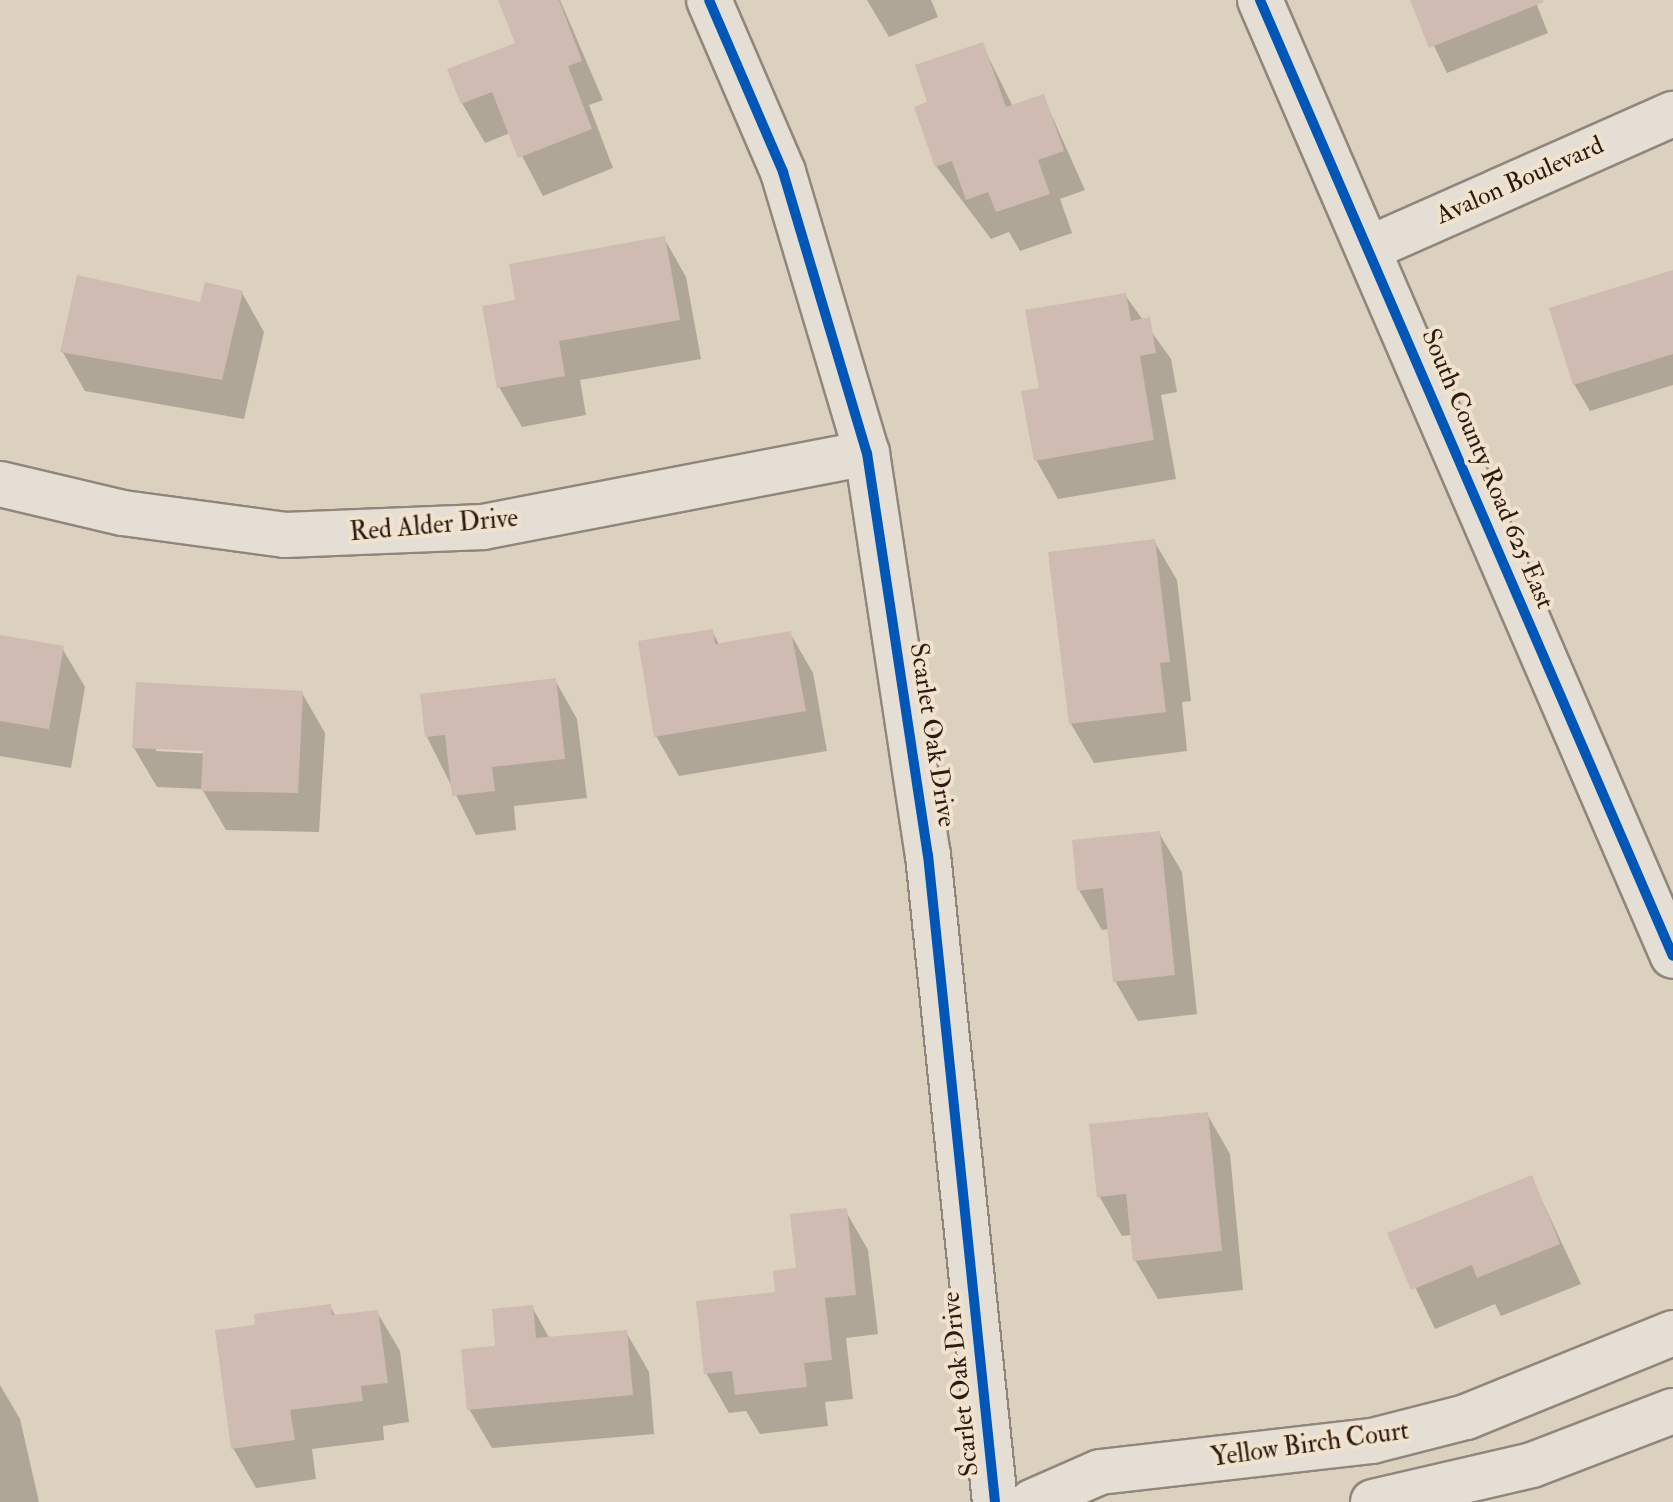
<!DOCTYPE html>
<style>
body{margin:0}
#map{position:relative;width:1673px;height:1502px;overflow:hidden;background:#dcd0bf;font-family:"IM FELL Double Pica",serif}
div>[style]{position:absolute}
.shadow>*{inset:0;background:#0003}
.building>*{inset:0;background:#cfbbb1}
.roads{filter:drop-shadow(2px 0 #90867c) drop-shadow(-2px 0 #90867c) drop-shadow(0 2px #90867c) drop-shadow(0 -2px #90867c)}
.minor>*{height:44px;margin:-22px;padding:0 22px;transform-origin:22px;border-radius:22px;background:#e4ded5}
.cycleway>*{height:10px;margin:-5px;padding:0 5px;transform-origin:5px;border-radius:5px;background:#0057b8}
span{translate:-50% -50%;white-space:nowrap;text-align:center;line-height:1.15;-webkit-text-stroke:8px #f1e2cd;paint-order:stroke}
.street-label{font-size:26px;color:#2d1b12}
</style>
<div id="map">
<div class="shadow">
<i style="clip-path:polygon(512px 0,560px 0,603px 100px,589px 105px,613px 168px,543px 196px,510px 133px,485px 143px,462px 103px,517px 44px)"></i>
<i style="clip-path:polygon(867px 0,931px 0,938px 17px,889px 37px)"></i>
<i style="clip-path:polygon(1412px 0,1535px 0,1548px 33px,1447px 73px)"></i>
<i style="clip-path:polygon(982px 44px,1013px 107px,1043px 96px,1085px 190px,1060px 199px,1072px 233px,1020px 251px,1009px 232px,991px 239px,936px 166px,930px 103px)"></i>
<i style="clip-path:polygon(664px 238px,686px 277px,701px 359px,580px 380px,586px 415px,522px 427px,499px 387px)"></i>
<i style="clip-path:polygon(1673px 272px,1673px 385px,1590px 411px,1574px 384px)"></i>
<i style="clip-path:polygon(242px 293px,264px 332px,244px 419px,85px 391px,62px 351px)"></i>
<i style="clip-path:polygon(1125px 295px,1171px 359px,1177px 392px,1161px 395px,1176px 479px,1058px 499px,1036px 460px)"></i>
<i style="clip-path:polygon(1154px 541px,1177px 580px,1191px 701px,1182px 702px,1187px 751px,1094px 763px,1071px 724px)"></i>
<i style="clip-path:polygon(712px 631px,720px 646px,790px 633px,813px 673px,827px 751px,679px 776px,656px 736px)"></i>
<i style="clip-path:polygon(0 637px,62px 648px,85px 687px,71px 768px,0 756px)"></i>
<i style="clip-path:polygon(555px 680px,577px 719px,587px 798px,514px 806px,516px 830px,476px 835px,427px 737px)"></i>
<i style="clip-path:polygon(evenodd,302px 693px,325px 733px,319px 832px,226px 830px,202px 789px,157px 787px,134px 748px,302px 693px,156px 747px,213px 750px,213px 754px,156px 751px,156px 747px)"></i>
<i style="clip-path:polygon(1159px 833px,1182px 872px,1197px 1014px,1138px 1021px,1115px 981px,1110px 929px,1102px 930px,1079px 890px)"></i>
<i style="clip-path:polygon(1207px 1114px,1230px 1154px,1243px 1290px,1158px 1299px,1135px 1260px,1132px 1235px,1122px 1236px,1099px 1196px)"></i>
<i style="clip-path:polygon(1531px 1177px,1581px 1284px,1501px 1316px,1495px 1304px,1435px 1329px,1390px 1234px)"></i>
<i style="clip-path:polygon(845px 1210px,868px 1250px,878px 1334px,846px 1338px,853px 1399px,825px 1402px,828px 1426px,760px 1434px,746px 1411px,729px 1413px,706px 1373px)"></i>
<i style="clip-path:polygon(330px 1306px,336px 1317px,377px 1312px,400px 1351px,409px 1422px,383px 1426px,384px 1440px,312px 1449px,316px 1479px,256px 1488px,233px 1448px,257px 1326px)"></i>
<i style="clip-path:polygon(532px 1307px,550px 1339px,626px 1332px,649px 1372px,654px 1434px,492px 1448px,469px 1409px,497px 1347px)"></i>
<i style="clip-path:polygon(0 1385px,20px 1419px,39px 1502px,0 1502px)"></i>
</div>
<div class="building">
<i style="clip-path:polygon(498px 0,559px 0,582px 61px,568px 66px,592px 129px,518px 158px,492px 92px,461px 104px,447px 69px,515px 43px)"></i>
<i style="clip-path:polygon(1410px 0,1543px 0,1544px 2px,1429px 48px)"></i>
<i style="clip-path:polygon(983px 42px,1006px 107px,1044px 94px,1064px 151px,1038px 160px,1050px 194px,996px 212px,988px 192px,966px 200px,952px 161px,935px 167px,914px 107px,927px 102px,915px 65px)"></i>
<i style="clip-path:polygon(665px 236px,680px 320px,559px 341px,565px 376px,497px 388px,482px 306px,515px 300px,509px 264px)"></i>
<i style="clip-path:polygon(1673px 270px,1673px 354px,1573px 385px,1549px 308px)"></i>
<i style="clip-path:polygon(77px 275px,200px 302px,205px 282px,243px 291px,222px 380px,60px 352px)"></i>
<i style="clip-path:polygon(1126px 293px,1131px 321px,1150px 317px,1156px 353px,1140px 356px,1154px 440px,1034px 461px,1021px 391px,1039px 388px,1025px 310px)"></i>
<i style="clip-path:polygon(1155px 539px,1170px 662px,1160px 663px,1166px 712px,1069px 724px,1048px 552px)"></i>
<i style="clip-path:polygon(713px 629px,715px 644px,791px 631px,806px 711px,654px 737px,638px 641px)"></i>
<i style="clip-path:polygon(0 635px,64px 646px,49px 729px,0 721px)"></i>
<i style="clip-path:polygon(556px 678px,565px 759px,492px 767px,495px 791px,452px 796px,445px 735px,425px 737px,420px 694px)"></i>
<i style="clip-path:polygon(136px 682px,303px 691px,298px 793px,201px 791px,203px 751px,132px 748px)"></i>
<i style="clip-path:polygon(1160px 831px,1175px 975px,1113px 982px,1103px 888px,1077px 891px,1072px 840px)"></i>
<i style="clip-path:polygon(1208px 1112px,1222px 1251px,1133px 1261px,1126px 1194px,1097px 1197px,1089px 1124px)"></i>
<i style="clip-path:polygon(1532px 1175px,1560px 1244px,1477px 1278px,1472px 1265px,1411px 1290px,1387px 1233px)"></i>
<i style="clip-path:polygon(847px 1208px,856px 1295px,825px 1298px,832px 1360px,804px 1363px,807px 1387px,735px 1395px,732px 1371px,704px 1374px,696px 1301px,775px 1292px,773px 1271px,796px 1268px,790px 1214px)"></i>
<i style="clip-path:polygon(331px 1304px,332px 1315px,378px 1310px,388px 1383px,361px 1386px,363px 1401px,290px 1410px,295px 1440px,231px 1449px,215px 1330px,255px 1325px,254px 1314px)"></i>
<i style="clip-path:polygon(533px 1305px,536px 1338px,627px 1330px,633px 1395px,467px 1410px,461px 1349px,495px 1346px,492px 1309px)"></i>
</div>
<div class="roads">
<div class="minor">
<i style="left:709px;top:0;width:187px;rotate:66.7deg"></i>
<i style="left:783px;top:172px;width:293px;rotate:73.4deg"></i>
<i style="left:867px;top:453px;width:407px;rotate:81.4deg"></i>
<i style="left:928px;top:855px;width:650px;rotate:84.09deg"></i>
<i style="left:1260px;top:0;width:1041px;rotate:66.64deg"></i>
<i style="left:1368px;top:249px;width:334px;rotate:-23.9deg"></i>
<i style="left:0;top:484px;width:126px;rotate:13.3deg"></i>
<i style="left:123px;top:513px;width:163px;rotate:7.7deg"></i>
<i style="left:285px;top:535px;width:198px;rotate:-2.3deg"></i>
<i style="left:483px;top:527px;width:391px;rotate:-10.9deg"></i>
<i style="left:1032px;top:1502px;width:74px;rotate:-23.8deg"></i>
<i style="left:1100px;top:1472px;width:274px;rotate:-6.5deg"></i>
<i style="left:1372px;top:1441px;width:97px;rotate:-14.3deg"></i>
<i style="left:1466px;top:1417px;width:223px;rotate:-22.1deg"></i>
<i style="left:1373px;top:1502px;width:163px;rotate:-13.1deg"></i>
<i style="left:1532px;top:1465px;width:151px;rotate:-21deg"></i>
</div>
</div>
<div class="cycleway">
<i style="left:709px;top:0;width:187px;rotate:66.7deg"></i>
<i style="left:783px;top:172px;width:293px;rotate:73.4deg"></i>
<i style="left:867px;top:453px;width:407px;rotate:81.4deg"></i>
<i style="left:928px;top:855px;width:650px;rotate:84.09deg"></i>
<i style="left:1260px;top:0;width:1041px;rotate:66.64deg"></i>
</div>
<div class="street-label">
<span style="left:1520px;top:181px;rotate:-24deg">Avalon Boulevard</span>
<span style="left:1487px;top:469px;rotate:67deg">South County Road 625 East</span>
<span style="left:434px;top:526px;rotate:-5deg">Red Alder Drive</span>
<span style="left:932px;top:735px;rotate:81deg">Scarlet Oak Drive</span>
<span style="left:961px;top:1384px;rotate:-96deg">Scarlet Oak Drive</span>
<span style="left:1310px;top:1445px;rotate:-8deg">Yellow Birch Court</span>
</div>
</div>
